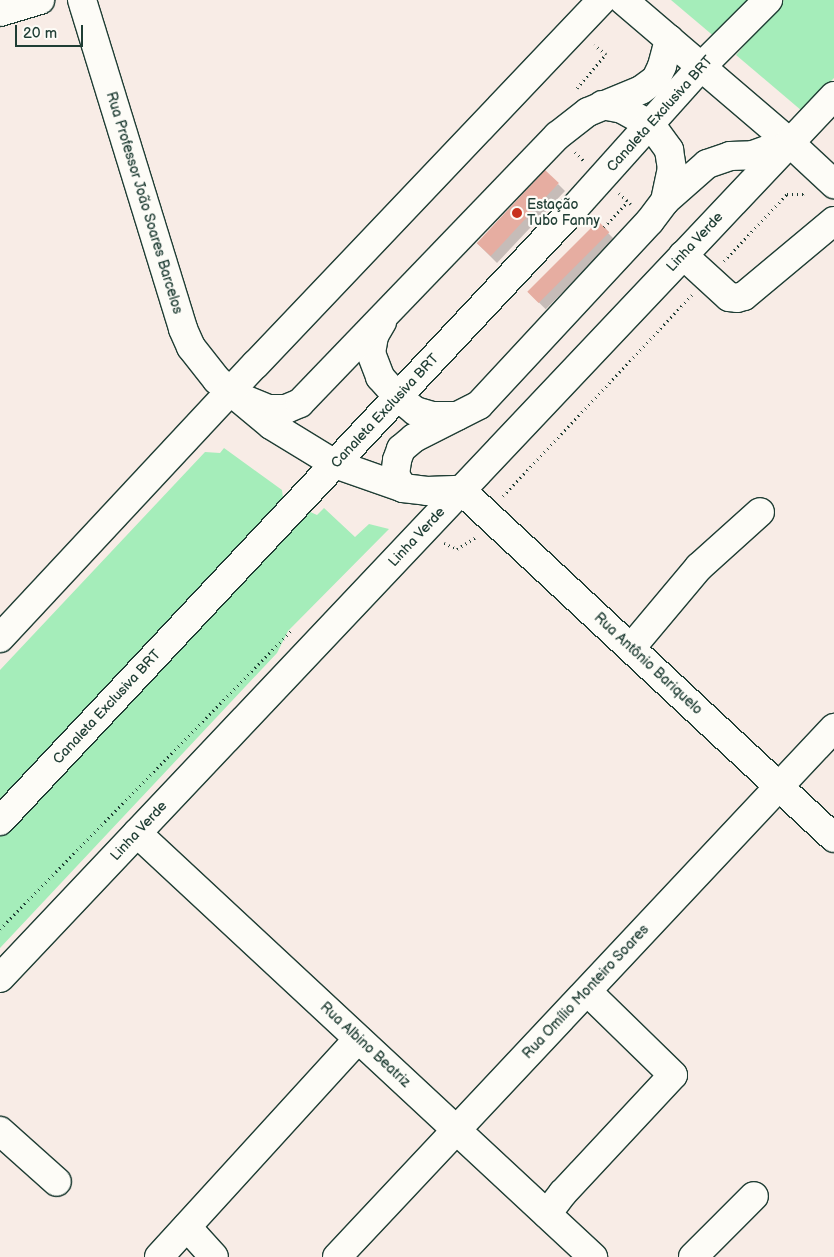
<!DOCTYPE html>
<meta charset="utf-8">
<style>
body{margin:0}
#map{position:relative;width:834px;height:1257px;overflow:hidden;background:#f8ece6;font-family:"Balsamiq Sans",sans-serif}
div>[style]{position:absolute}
.green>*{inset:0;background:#a5edba}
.shadow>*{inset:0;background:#0003;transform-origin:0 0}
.building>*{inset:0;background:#e6ada1;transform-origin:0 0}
.path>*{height:3px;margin-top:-1.5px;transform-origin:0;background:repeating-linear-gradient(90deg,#1f3d34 0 1px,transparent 0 5px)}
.roads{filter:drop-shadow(1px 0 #1f3d34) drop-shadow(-1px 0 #1f3d34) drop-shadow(0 1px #1f3d34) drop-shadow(0 -1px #1f3d34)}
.minor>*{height:28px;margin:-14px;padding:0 14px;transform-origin:14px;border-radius:14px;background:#fdfcf7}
.major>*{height:28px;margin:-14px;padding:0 14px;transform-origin:14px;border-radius:14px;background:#fdfcf7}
.highway>*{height:28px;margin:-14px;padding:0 14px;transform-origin:14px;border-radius:14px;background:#fdfcf7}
.dots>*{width:14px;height:14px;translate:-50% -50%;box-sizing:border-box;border:2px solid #fdfcf7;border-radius:50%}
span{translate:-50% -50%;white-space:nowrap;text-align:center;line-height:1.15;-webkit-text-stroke:4.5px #fdfcf7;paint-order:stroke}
.street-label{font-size:14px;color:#1f3d34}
.poi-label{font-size:14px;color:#1f3d34}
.left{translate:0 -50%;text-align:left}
.scale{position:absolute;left:15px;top:25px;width:68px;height:22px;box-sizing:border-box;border:2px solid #1f3d34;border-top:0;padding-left:6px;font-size:15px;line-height:18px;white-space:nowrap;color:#1f3d34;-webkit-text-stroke:4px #fdfcf7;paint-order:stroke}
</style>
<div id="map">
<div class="green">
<i style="clip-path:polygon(671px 0,752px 0,716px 38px)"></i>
<i style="clip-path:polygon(784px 0,834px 0,834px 78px,802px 111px,736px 55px)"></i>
<i style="clip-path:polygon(224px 448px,282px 490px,283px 498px,0 799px,0 670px,205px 452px,220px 453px)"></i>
<i style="clip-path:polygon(324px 508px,355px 537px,369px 524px,389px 529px,288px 631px,277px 653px,0 948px,0 836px,306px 510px,317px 515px)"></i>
</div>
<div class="shadow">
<i style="clip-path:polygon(558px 184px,565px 191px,497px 263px,477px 243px)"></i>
<i style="left:598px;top:223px;width:24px;height:98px;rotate:45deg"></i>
</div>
<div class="building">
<i style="left:545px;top:170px;width:19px;height:100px;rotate:43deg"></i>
<i style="left:598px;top:221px;width:16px;height:100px;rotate:45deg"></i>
</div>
<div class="path">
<i style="left:577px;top:88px;width:45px;rotate:-49.5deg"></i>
<i style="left:606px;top:54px;width:15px;rotate:-143deg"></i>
<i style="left:575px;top:152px;width:14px;rotate:45deg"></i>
<i style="left:619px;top:193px;width:16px;rotate:43deg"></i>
<i style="left:604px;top:227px;width:35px;rotate:-47deg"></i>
<i style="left:724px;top:261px;width:92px;rotate:-46.8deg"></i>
<i style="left:787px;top:194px;width:16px"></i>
<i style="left:803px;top:194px;width:3px;rotate:-45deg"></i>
<i style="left:503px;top:496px;width:276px;rotate:-46.8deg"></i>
<i style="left:444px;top:543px;width:14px;rotate:25deg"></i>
<i style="left:457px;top:549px;width:22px;rotate:-32deg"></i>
<i style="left:0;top:929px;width:419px;rotate:-45.7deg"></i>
</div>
<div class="roads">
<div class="minor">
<i style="left:0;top:12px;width:42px;rotate:-16.7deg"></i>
<i style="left:602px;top:105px;width:20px;rotate:11deg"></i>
<i style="left:622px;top:109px;width:33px;rotate:29deg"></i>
<i style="left:651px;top:125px;width:31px;rotate:54deg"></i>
<i style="left:669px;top:150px;width:18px;rotate:81deg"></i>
<i style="left:672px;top:168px;width:34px;rotate:102deg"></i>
<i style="left:683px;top:255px;width:62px;rotate:42.4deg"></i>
<i style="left:729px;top:297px;width:8px;rotate:7deg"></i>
<i style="left:737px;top:298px;width:7px;rotate:-16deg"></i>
<i style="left:744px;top:296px;width:117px;rotate:-39.8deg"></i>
<i style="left:382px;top:322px;width:16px;rotate:120deg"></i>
<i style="left:374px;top:336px;width:17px;rotate:100deg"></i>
<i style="left:371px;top:353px;width:26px;rotate:69deg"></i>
<i style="left:380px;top:377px;width:27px;rotate:48deg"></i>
<i style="left:398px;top:397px;width:22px;rotate:39deg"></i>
<i style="left:415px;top:411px;width:18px;rotate:16deg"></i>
<i style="left:432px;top:416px;width:25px"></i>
<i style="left:239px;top:397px;width:31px;rotate:22deg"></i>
<i style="left:268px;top:409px;width:18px"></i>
<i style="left:286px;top:409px;width:15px;rotate:-23deg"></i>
<i style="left:300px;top:403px;width:371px;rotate:-46.1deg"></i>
<i style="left:557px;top:136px;width:39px;rotate:-38deg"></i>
<i style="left:588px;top:112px;width:57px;rotate:-22.5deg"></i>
<i style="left:641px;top:90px;width:19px;rotate:-36deg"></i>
<i style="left:656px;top:79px;width:14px;rotate:-65deg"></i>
<i style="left:662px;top:66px;width:28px;rotate:-75deg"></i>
<i style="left:403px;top:488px;width:15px;rotate:-122deg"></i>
<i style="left:395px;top:475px;width:15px;rotate:-82deg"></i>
<i style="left:397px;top:460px;width:12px;rotate:-70deg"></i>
<i style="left:401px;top:449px;width:17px;rotate:-40deg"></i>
<i style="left:414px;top:438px;width:73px;rotate:-26.9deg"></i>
<i style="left:479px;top:405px;width:251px;rotate:-47.1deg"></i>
<i style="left:650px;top:221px;width:25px;rotate:-53deg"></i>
<i style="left:665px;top:201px;width:56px;rotate:-41.4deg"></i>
<i style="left:707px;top:164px;width:24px;rotate:-19deg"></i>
<i style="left:730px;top:156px;width:23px;rotate:-2deg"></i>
<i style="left:753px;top:155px;width:38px;rotate:-20deg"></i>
<i style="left:631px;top:648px;width:106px;rotate:-50deg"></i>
<i style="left:699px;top:567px;width:82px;rotate:-42deg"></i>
<i style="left:0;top:821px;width:833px;rotate:-46.85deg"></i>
<i style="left:570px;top:213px;width:196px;rotate:-48.1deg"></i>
<i style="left:701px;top:67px;width:95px;rotate:-45deg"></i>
<i style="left:137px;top:833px;width:623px;rotate:42.92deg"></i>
<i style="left:0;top:1131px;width:76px;rotate:41.8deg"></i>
<i style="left:547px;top:1214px;width:26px;rotate:-53deg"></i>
<i style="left:563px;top:1193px;width:161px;rotate:-47deg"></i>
<i style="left:673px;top:1075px;width:120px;rotate:-135.7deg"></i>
<i style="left:187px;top:1227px;width:40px;rotate:48deg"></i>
<i style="left:159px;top:1257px;width:295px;rotate:-47.6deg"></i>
<i style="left:337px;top:1257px;width:726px;rotate:-46.79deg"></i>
<i style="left:693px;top:1257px;width:86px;rotate:-45deg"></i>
</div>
<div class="major">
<i style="left:82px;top:0;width:344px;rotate:72.9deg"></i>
<i style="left:183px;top:329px;width:20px;rotate:66deg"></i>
<i style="left:191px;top:347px;width:42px;rotate:51.8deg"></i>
<i style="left:217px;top:380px;width:70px;rotate:39.8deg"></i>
<i style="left:271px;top:425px;width:75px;rotate:31.4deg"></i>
<i style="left:335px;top:464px;width:72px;rotate:19.4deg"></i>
<i style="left:403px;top:488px;width:24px;rotate:7deg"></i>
<i style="left:427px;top:491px;width:34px;rotate:-2deg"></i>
<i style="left:461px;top:490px;width:510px;rotate:43.01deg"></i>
<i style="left:623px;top:0;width:218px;rotate:40.5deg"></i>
<i style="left:789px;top:142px;width:62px;rotate:43deg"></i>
</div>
<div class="highway">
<i style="left:0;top:638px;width:374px;rotate:-47deg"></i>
<i style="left:255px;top:365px;width:504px;rotate:-46.45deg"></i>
<i style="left:0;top:978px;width:1214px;rotate:-46.6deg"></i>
</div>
</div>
<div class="dots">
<i style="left:517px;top:213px;background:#c8321e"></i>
</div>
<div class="street-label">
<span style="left:660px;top:114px;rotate:-48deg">Canaleta Exclusiva BRT</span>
<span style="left:144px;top:203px;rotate:73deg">Rua Professor João Soares Barcelos</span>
<span style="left:695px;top:242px;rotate:-47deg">Linha Verde</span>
<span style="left:385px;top:411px;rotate:-47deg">Canaleta Exclusiva BRT</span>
<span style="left:417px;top:537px;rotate:-47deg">Linha Verde</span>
<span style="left:648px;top:664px;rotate:43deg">Rua Antônio Bariquelo</span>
<span style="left:107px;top:707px;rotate:-47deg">Canaleta Exclusiva BRT</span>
<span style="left:139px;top:831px;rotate:-47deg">Linha Verde</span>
<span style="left:586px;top:992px;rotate:-47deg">Rua Omílio Monteiro Soares</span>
<span style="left:365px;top:1045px;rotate:43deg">Rua Albino Beatriz</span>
</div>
<div class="poi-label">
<span class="left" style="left:527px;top:213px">Estação<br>Tubo Fanny</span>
</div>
<div class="scale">20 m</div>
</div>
